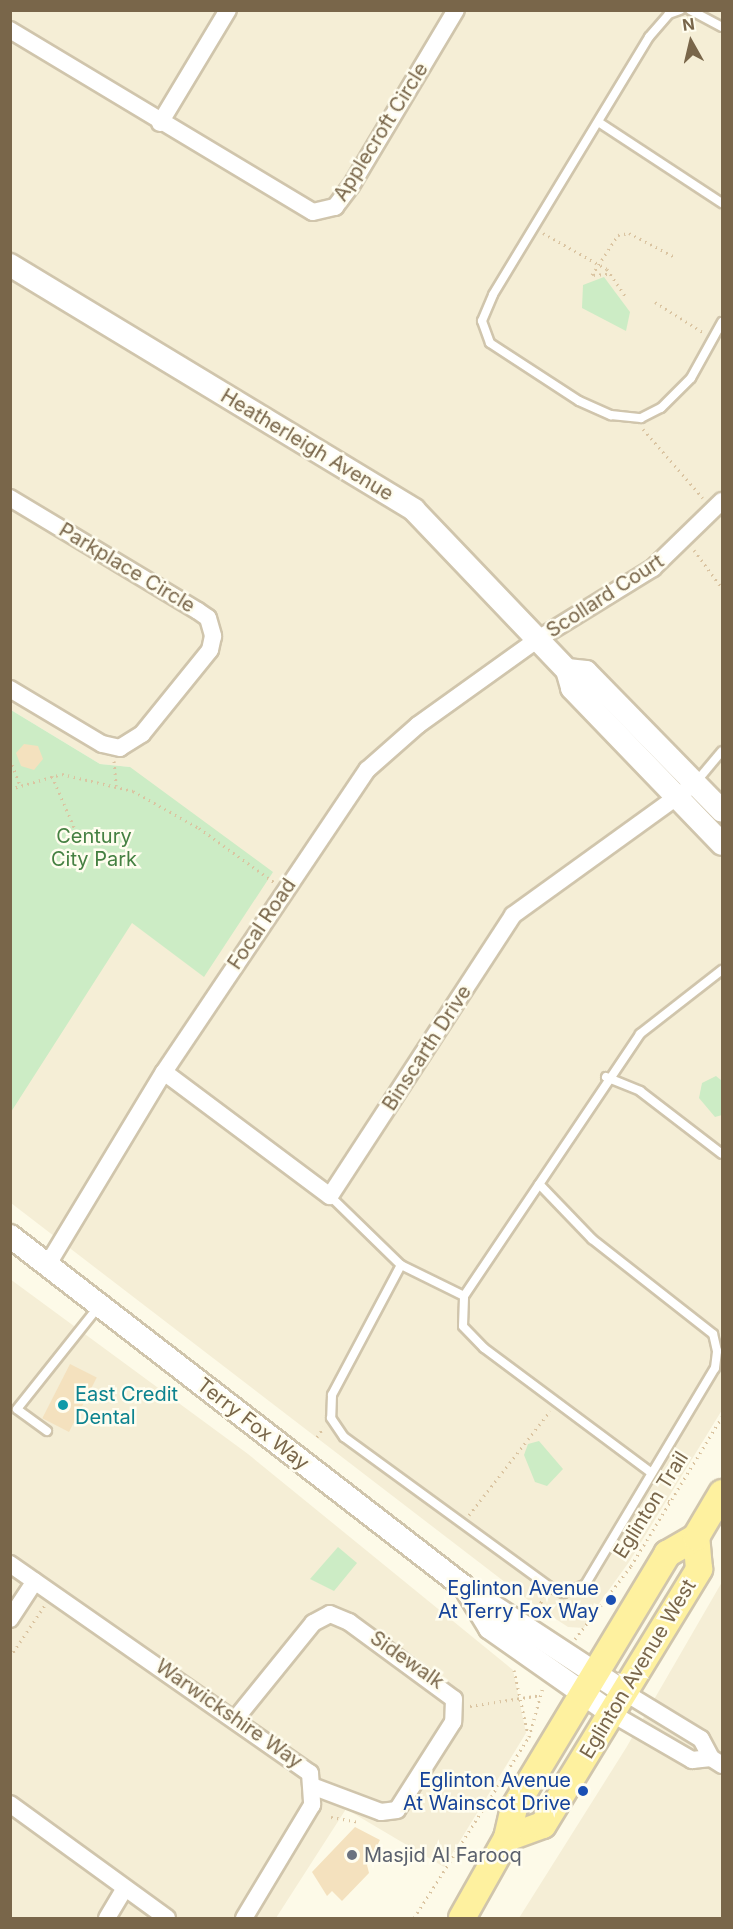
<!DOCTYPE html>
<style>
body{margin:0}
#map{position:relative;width:733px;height:1929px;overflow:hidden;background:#fdfae8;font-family:Inter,sans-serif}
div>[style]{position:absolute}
.residential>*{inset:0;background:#f5eed6}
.green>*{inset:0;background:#ccecc5}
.building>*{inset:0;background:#f4e1be;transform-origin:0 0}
.path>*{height:3px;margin-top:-1.5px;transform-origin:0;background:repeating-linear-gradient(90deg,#dac4a1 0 1.5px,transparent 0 6px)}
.roads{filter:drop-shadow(2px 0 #d0c5ac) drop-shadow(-2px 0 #d0c5ac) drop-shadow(0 2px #d0c5ac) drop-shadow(0 -2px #d0c5ac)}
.lane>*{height:8px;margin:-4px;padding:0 4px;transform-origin:4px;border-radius:4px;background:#fff}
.street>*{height:16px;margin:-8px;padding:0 8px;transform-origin:8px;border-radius:8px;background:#fff}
.secondary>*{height:22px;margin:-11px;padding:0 11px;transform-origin:11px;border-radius:11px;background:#fff}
.primary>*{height:26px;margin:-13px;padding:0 13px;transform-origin:13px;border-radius:13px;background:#fef19f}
.dots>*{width:16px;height:16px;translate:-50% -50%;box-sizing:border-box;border:3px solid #fffdef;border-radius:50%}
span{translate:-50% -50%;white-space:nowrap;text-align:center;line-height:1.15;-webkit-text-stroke:5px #fffdef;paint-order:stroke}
.street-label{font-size:20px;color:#79664a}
.park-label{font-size:20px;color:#458042}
.culture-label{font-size:20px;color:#0d838f}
.left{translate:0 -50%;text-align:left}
.transit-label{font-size:20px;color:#164399}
.right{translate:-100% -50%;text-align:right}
.worship-label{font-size:20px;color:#5b616d}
.frame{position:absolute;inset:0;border:12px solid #79664a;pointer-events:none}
.north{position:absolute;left:661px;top:12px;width:60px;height:60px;-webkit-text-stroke:4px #fffdef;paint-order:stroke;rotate:352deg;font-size:16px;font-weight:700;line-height:24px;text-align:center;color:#79664a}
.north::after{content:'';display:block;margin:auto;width:21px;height:27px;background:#79664a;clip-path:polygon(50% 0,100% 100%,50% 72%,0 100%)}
</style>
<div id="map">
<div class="residential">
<i style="clip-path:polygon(11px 11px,722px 11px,722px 1410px,629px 1562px,598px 1605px,594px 1603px,584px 1628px,568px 1627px,536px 1606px,11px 1203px,10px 1112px,132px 922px,130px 767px,100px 764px,11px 710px)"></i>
<i style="clip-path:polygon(10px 1279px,248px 1454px,513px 1670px,526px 1733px,444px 1867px,346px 1809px,276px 1918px,11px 1918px)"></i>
<i style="clip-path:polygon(722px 1582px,722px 1918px,519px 1918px,626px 1748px)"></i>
</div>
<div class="green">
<i style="clip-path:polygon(604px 277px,630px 312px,626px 331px,582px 308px,583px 285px)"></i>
<i style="clip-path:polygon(11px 710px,100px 764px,130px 767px,273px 872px,204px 977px,132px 923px,11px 1112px)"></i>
<i style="clip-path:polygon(716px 1076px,722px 1081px,722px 1115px,715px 1117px,699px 1098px,702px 1083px)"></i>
<i style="clip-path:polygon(539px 1441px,563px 1469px,547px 1486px,535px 1482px,524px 1455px,528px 1444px)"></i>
<i style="clip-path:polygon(338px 1547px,357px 1563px,334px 1591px,310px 1579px)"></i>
</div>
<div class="building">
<i style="clip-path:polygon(24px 744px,38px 746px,43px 759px,34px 770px,21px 766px,16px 753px)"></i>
<i style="left:70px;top:1364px;width:30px;height:61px;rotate:27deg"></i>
<i style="clip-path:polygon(355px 1827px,380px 1840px,367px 1865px,369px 1873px,342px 1901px,332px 1891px,327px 1896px,312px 1872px)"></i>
</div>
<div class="path">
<i style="left:543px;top:233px;width:73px;rotate:29.4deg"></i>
<i style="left:607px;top:269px;width:34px;rotate:56deg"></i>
<i style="left:607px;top:274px;width:15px;rotate:176deg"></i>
<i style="left:592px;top:275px;width:48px;rotate:-57deg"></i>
<i style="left:618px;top:235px;width:11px;rotate:-10deg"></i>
<i style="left:629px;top:233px;width:52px;rotate:27.6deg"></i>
<i style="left:655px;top:302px;width:58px;rotate:32.3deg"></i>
<i style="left:643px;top:429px;width:91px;rotate:49deg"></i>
<i style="left:694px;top:550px;width:47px;rotate:53.6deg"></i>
<i style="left:10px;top:759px;width:28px;rotate:69deg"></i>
<i style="left:114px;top:761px;width:25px;rotate:85deg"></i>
<i style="left:52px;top:776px;width:63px;rotate:66.7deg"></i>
<i style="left:77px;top:834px;width:12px;rotate:-5deg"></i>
<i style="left:10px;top:789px;width:54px;rotate:-16.1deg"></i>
<i style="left:62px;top:774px;width:73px;rotate:13.5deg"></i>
<i style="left:133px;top:791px;width:76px;rotate:29.3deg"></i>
<i style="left:199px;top:828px;width:92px;rotate:35.8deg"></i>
<i style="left:317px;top:1437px;width:12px;rotate:-55deg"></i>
<i style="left:652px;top:1492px;width:21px;rotate:28deg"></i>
<i style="left:469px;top:1515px;width:132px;rotate:-52.1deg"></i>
<i style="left:538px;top:1608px;width:13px;rotate:-63deg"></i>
<i style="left:575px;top:1639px;width:92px;rotate:-52.5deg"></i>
<i style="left:631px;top:1566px;width:175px;rotate:-58.6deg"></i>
<i style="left:10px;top:1657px;width:63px;rotate:-56.1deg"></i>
<i style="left:514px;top:1670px;width:66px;rotate:77.8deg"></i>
<i style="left:470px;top:1706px;width:72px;rotate:-8.8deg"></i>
<i style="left:331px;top:1817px;width:28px;rotate:10deg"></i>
<i style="left:414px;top:1918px;width:214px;rotate:-57.6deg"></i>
<i style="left:529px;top:1737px;width:52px;rotate:-74.4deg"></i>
</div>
<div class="roads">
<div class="lane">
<i style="left:680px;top:10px;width:12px;rotate:160deg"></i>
<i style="left:669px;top:14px;width:30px;rotate:131deg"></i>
<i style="left:649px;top:37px;width:301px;rotate:121.2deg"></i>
<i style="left:493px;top:295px;width:28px;rotate:113deg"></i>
<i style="left:482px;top:321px;width:23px;rotate:70deg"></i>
<i style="left:490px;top:343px;width:106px;rotate:33.1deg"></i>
<i style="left:579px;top:401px;width:35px;rotate:24deg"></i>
<i style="left:611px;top:415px;width:30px;rotate:6deg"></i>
<i style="left:641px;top:418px;width:22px;rotate:-27deg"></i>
<i style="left:661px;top:408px;width:42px;rotate:-45deg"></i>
<i style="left:691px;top:378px;width:64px;rotate:-61deg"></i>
<i style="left:690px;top:10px;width:36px;rotate:28deg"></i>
<i style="left:600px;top:123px;width:146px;rotate:33.3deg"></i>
<i style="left:696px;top:782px;width:40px;rotate:-50deg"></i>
<i style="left:606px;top:1077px;width:37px;rotate:22deg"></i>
<i style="left:640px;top:1091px;width:103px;rotate:37.5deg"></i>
<i style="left:330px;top:1196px;width:99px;rotate:44.2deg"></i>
<i style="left:401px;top:1265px;width:70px;rotate:26.2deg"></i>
<i style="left:401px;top:1265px;width:147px;rotate:118deg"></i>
<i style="left:332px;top:1395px;width:23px;rotate:92deg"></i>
<i style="left:331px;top:1418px;width:23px;rotate:56deg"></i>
<i style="left:344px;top:1437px;width:253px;rotate:36.1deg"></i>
<i style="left:548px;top:1586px;width:17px;rotate:25deg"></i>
<i style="left:563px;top:1593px;width:23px;rotate:-20deg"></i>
<i style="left:585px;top:1585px;width:253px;rotate:-59.1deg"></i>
<i style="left:715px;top:1368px;width:17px;rotate:-83deg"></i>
<i style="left:717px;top:1351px;width:17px;rotate:-103deg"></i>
<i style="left:713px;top:1334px;width:154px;rotate:-141.9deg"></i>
<i style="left:592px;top:1239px;width:76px;rotate:-133.9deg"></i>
<i style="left:47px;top:1431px;width:37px;rotate:-144deg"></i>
<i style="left:17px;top:1409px;width:132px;rotate:-51.5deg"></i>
<i style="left:649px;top:1471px;width:206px;rotate:-143.3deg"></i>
<i style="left:484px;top:1348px;width:30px;rotate:-134deg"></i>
<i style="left:463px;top:1326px;width:30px;rotate:-88deg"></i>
<i style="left:464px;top:1296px;width:316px;rotate:-56.1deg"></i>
<i style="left:640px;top:1034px;width:104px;rotate:-38deg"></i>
</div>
<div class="street">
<i style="left:10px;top:30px;width:353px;rotate:31deg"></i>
<i style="left:313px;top:212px;width:23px;rotate:-13deg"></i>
<i style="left:335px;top:207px;width:26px;rotate:-53deg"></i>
<i style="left:351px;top:186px;width:205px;rotate:-59.2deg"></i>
<i style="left:160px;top:123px;width:132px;rotate:-59deg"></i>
<i style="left:10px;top:498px;width:219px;rotate:31deg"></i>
<i style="left:198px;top:611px;width:12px;rotate:35deg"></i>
<i style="left:208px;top:618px;width:19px;rotate:74deg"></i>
<i style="left:213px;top:636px;width:14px;rotate:102deg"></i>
<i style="left:210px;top:650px;width:108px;rotate:129deg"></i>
<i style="left:142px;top:734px;width:26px;rotate:148deg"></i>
<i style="left:120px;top:748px;width:18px;rotate:-167deg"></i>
<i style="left:102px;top:744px;width:107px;rotate:-149.1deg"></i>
<i style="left:164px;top:1072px;width:207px;rotate:36.8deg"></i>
<i style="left:330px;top:1196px;width:335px;rotate:-56.9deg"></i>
<i style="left:513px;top:915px;width:212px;rotate:-35.8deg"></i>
<i style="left:48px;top:1264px;width:224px;rotate:-58.9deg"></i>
<i style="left:164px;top:1072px;width:364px;rotate:-56.1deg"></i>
<i style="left:367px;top:770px;width:68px;rotate:-41.4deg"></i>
<i style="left:418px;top:725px;width:148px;rotate:-35.6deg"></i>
<i style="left:538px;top:639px;width:135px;rotate:-31.7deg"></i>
<i style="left:653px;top:568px;width:96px;rotate:-44.2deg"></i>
<i style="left:10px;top:1564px;width:366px;rotate:34.9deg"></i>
<i style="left:310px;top:1773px;width:32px;rotate:86deg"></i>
<i style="left:312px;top:1805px;width:132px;rotate:121deg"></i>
<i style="left:10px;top:1619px;width:45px;rotate:-56.7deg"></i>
<i style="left:624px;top:1692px;width:90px;rotate:31.4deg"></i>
<i style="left:701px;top:1739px;width:21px;rotate:62deg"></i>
<i style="left:711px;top:1758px;width:13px;rotate:32deg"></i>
<i style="left:611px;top:1713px;width:94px;rotate:30.1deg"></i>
<i style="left:692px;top:1760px;width:19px;rotate:-6deg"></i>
<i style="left:237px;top:1717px;width:121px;rotate:-51deg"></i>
<i style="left:313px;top:1623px;width:19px;rotate:-28deg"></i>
<i style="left:330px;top:1614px;width:21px;rotate:23deg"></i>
<i style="left:349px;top:1622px;width:130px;rotate:36.3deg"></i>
<i style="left:454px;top:1699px;width:23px;rotate:92deg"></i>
<i style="left:453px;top:1722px;width:104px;rotate:122.5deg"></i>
<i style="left:397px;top:1810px;width:16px;rotate:173deg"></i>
<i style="left:381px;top:1812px;width:71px;rotate:-159.3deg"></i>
<i style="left:10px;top:1804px;width:194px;rotate:36deg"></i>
<i style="left:107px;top:1918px;width:33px;rotate:-59deg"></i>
</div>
<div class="secondary">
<i style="left:10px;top:265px;width:472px;rotate:31.2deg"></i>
<i style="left:414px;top:510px;width:221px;rotate:46.3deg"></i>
<i style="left:567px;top:670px;width:19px;rotate:74deg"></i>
<i style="left:572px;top:688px;width:216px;rotate:46.1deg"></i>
<i style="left:567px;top:670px;width:19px;rotate:6deg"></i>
<i style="left:586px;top:672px;width:194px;rotate:45.6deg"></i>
<i style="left:10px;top:1236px;width:579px;rotate:37.7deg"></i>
<i style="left:468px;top:1590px;width:186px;rotate:33.2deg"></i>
<i style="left:468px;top:1592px;width:42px;rotate:58.6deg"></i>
<i style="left:490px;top:1628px;width:148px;rotate:35.1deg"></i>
</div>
<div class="primary">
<i style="left:507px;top:1838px;width:38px;rotate:-20deg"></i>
<i style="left:543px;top:1825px;width:300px;rotate:-58.6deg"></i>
<i style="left:699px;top:1569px;width:32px;rotate:-95deg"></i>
<i style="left:462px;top:1918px;width:92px;rotate:-60.6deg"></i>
<i style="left:507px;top:1838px;width:31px;rotate:-77deg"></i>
<i style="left:514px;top:1808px;width:297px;rotate:-58.9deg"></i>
<i style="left:667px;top:1554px;width:34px;rotate:-30deg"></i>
<i style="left:696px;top:1537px;width:51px;rotate:-59.4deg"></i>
</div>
</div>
<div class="dots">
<i style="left:63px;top:1405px;background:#0f9aa8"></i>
<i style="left:611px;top:1600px;background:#1a4fb4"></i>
<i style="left:583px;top:1791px;background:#1a4fb4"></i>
<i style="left:352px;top:1855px;background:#6b7280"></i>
</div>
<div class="street-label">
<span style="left:381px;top:132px;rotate:-58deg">Applecroft Circle</span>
<span style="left:307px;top:445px;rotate:31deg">Heatherleigh Avenue</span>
<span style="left:127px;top:568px;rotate:31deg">Parkplace Circle</span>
<span style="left:605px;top:596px;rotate:-33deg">Scollard Court</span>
<span style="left:262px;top:924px;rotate:-56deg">Focal Road</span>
<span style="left:427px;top:1048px;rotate:-57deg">Binscarth Drive</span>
<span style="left:253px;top:1424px;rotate:38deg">Terry Fox Way</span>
<span style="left:651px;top:1505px;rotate:-58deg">Eglinton Trail</span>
<span style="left:407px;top:1660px;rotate:35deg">Sidewalk</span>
<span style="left:638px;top:1669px;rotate:-59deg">Eglinton Avenue West</span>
<span style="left:229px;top:1714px;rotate:35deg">Warwickshire Way</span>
</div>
<div class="park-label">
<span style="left:94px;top:848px">Century<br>City Park</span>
</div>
<div class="culture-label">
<span class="left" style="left:75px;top:1406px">East Credit<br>Dental</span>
</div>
<div class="transit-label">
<span class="right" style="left:599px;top:1600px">Eglinton Avenue<br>At Terry Fox Way</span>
<span class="right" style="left:571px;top:1792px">Eglinton Avenue<br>At Wainscot Drive</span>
</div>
<div class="worship-label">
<span class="left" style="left:364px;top:1855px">Masjid Al Farooq</span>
</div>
<div class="frame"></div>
<div class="north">N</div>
</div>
